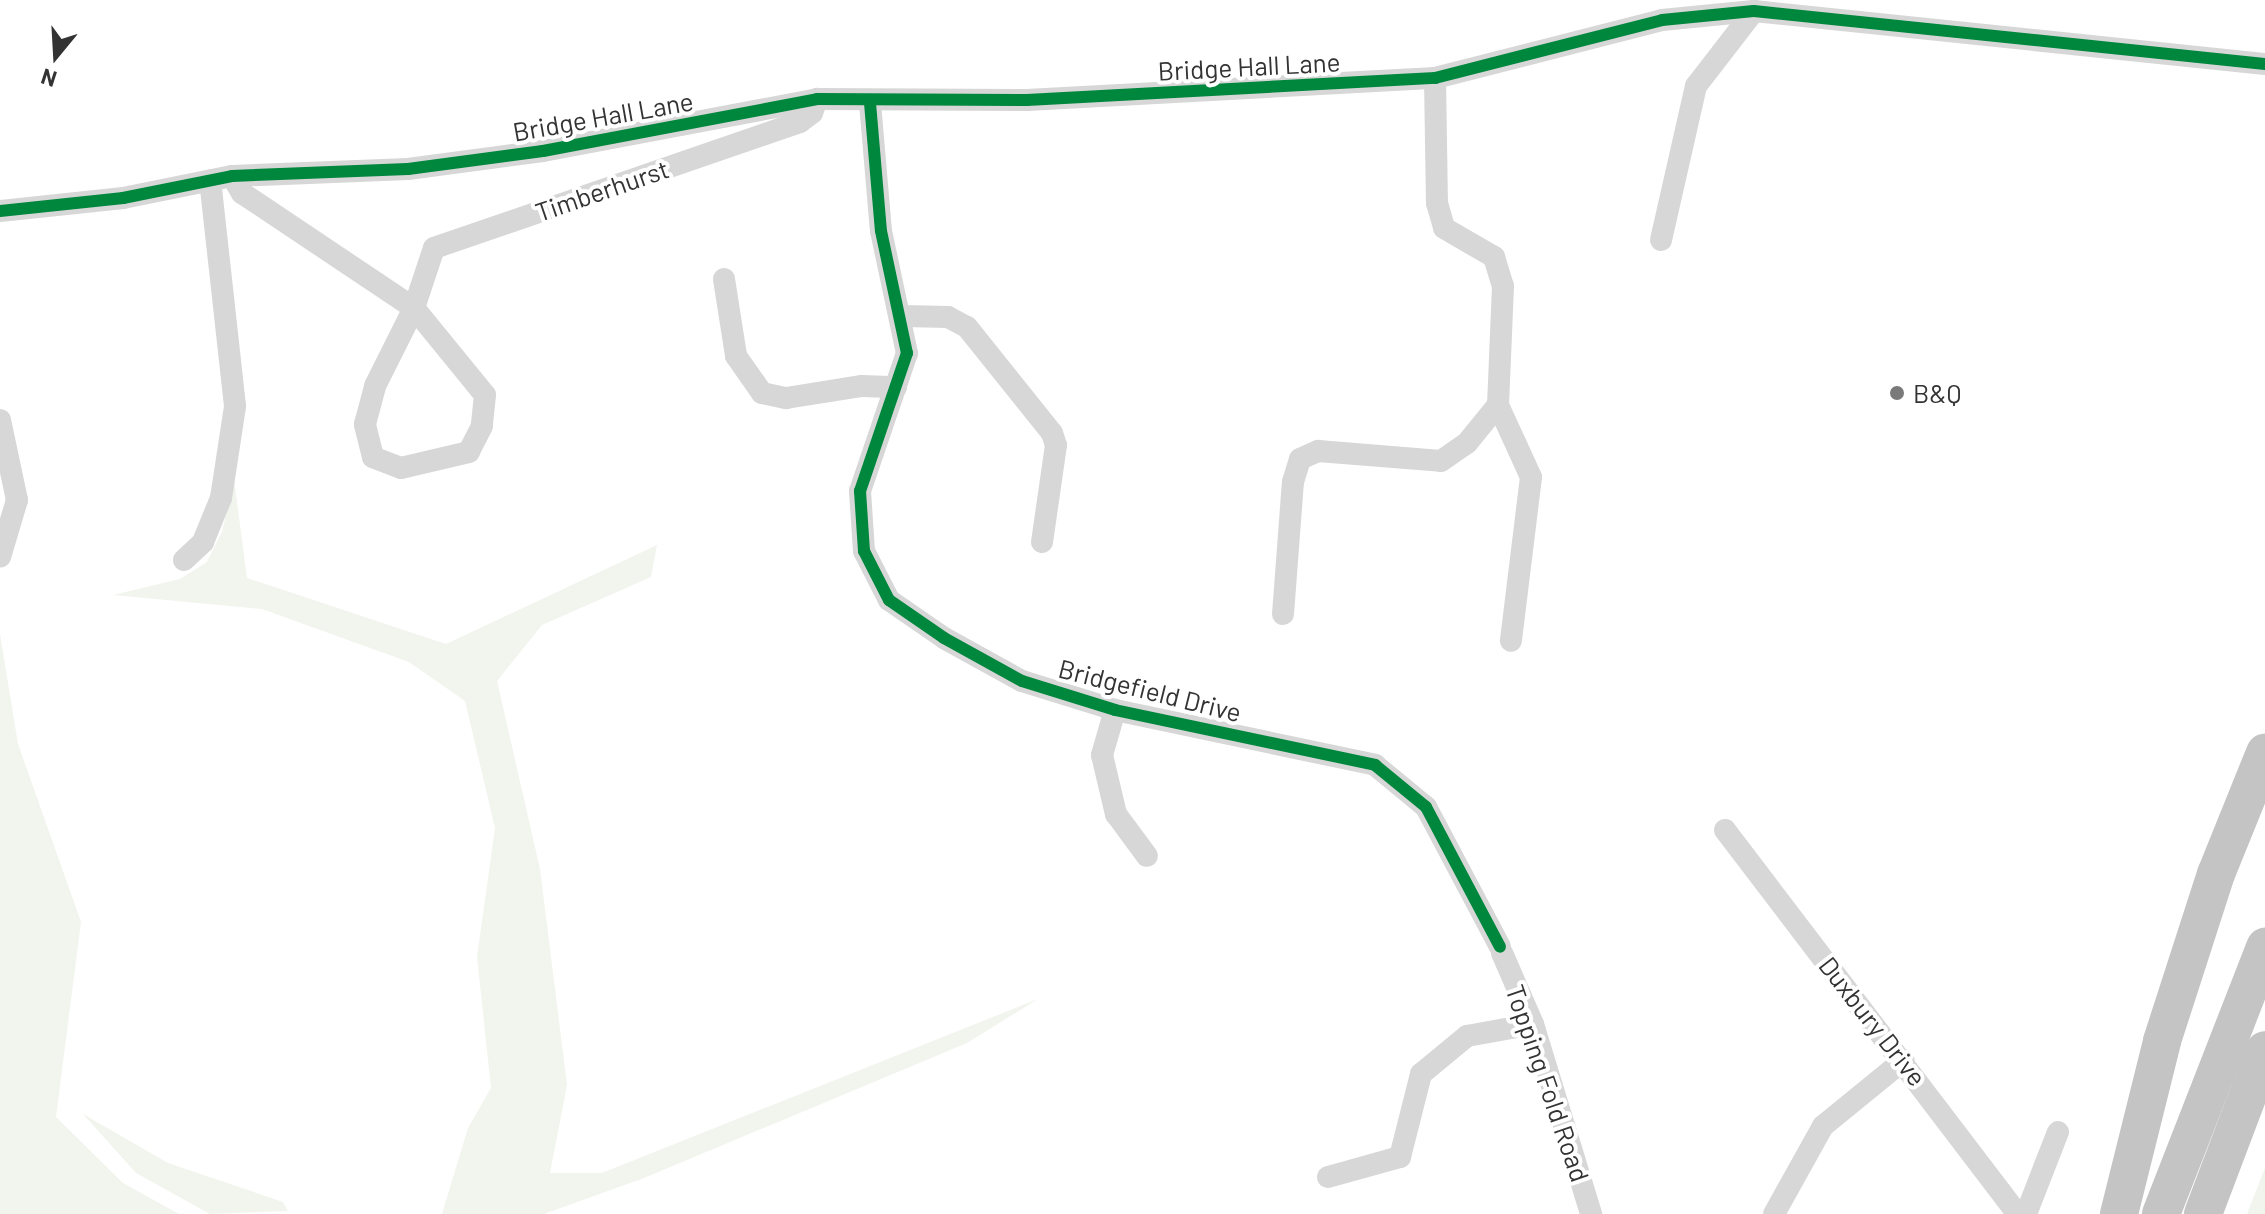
<!DOCTYPE html>
<style>
body{margin:0}
#map{position:relative;width:2265px;height:1214px;overflow:hidden;background:#fff;font-family:Barlow,sans-serif}
div>[style]{position:absolute}
.green>*{inset:0;background:#f1f5ed}
.minor>*{height:22px;margin:-11px;padding:0 11px;transform-origin:11px;border-radius:11px;background:#d7d7d7}
.motorway>*{height:38px;margin:-19px;padding:0 19px;transform-origin:19px;border-radius:19px;background:#c4c4c4}
.cycleway>*{height:12px;margin:-6px;padding:0 6px;transform-origin:6px;border-radius:6px;background:#00873e}
.dots>*{width:22px;height:22px;translate:-50% -50%;box-sizing:border-box;border:4px solid #fff;border-radius:50%}
span{translate:-50% -50%;white-space:nowrap;text-align:center;line-height:1.15;-webkit-text-stroke:8px #fff;paint-order:stroke}
.street-label{font-size:26px;color:#333}
.poi-label{font-size:26px;color:#333}
.left{translate:0 -50%;text-align:left}
.north{position:absolute;left:16px;top:16px;width:80px;height:80px;-webkit-text-stroke:6px #fff;paint-order:stroke;rotate:198deg;font-size:22px;font-weight:700;line-height:32px;text-align:center;color:#333}
.north::after{content:'';display:block;margin:auto;width:28px;height:36px;background:#333;clip-path:polygon(50% 0,100% 100%,50% 72%,0 100%)}
</style>
<div id="map">
<div class="green">
<i style="clip-path:polygon(234px 479px,247px 578px,446px 644px,657px 545px,651px 577px,542px 625px,497px 681px,540px 869px,567px 1085px,550px 1173px,602px 1173px,1038px 999px,967px 1043px,644px 1178px,544px 1214px,442px 1214px,468px 1128px,491px 1088px,477px 957px,495px 828px,465px 701px,409px 662px,262px 609px,113px 595px,180px 579px,207px 562px,222px 532px)"></i>
<i style="clip-path:polygon(0 634px,18px 744px,81px 922px,56px 1117px,123px 1183px,179px 1214px,0 1214px)"></i>
<i style="clip-path:polygon(83px 1114px,168px 1163px,283px 1202px,288px 1211px,210px 1214px,136px 1173px)"></i>
<i style="clip-path:polygon(2265px 1168px,2265px 1214px,2247px 1214px)"></i>
</div>
<div class="minor">
<i style="left:1435px;top:78px;width:125px;rotate:89.1deg"></i>
<i style="left:1437px;top:203px;width:26px;rotate:74deg"></i>
<i style="left:1444px;top:228px;width:58px;rotate:30.1deg"></i>
<i style="left:1494px;top:257px;width:30px;rotate:73deg"></i>
<i style="left:1503px;top:286px;width:119px;rotate:92.4deg"></i>
<i style="left:1498px;top:405px;width:79px;rotate:65.4deg"></i>
<i style="left:1531px;top:477px;width:165px;rotate:97deg"></i>
<i style="left:870px;top:103px;width:128px;rotate:85.1deg"></i>
<i style="left:881px;top:231px;width:125px;rotate:78deg"></i>
<i style="left:907px;top:353px;width:146px;rotate:108.8deg"></i>
<i style="left:860px;top:491px;width:60px;rotate:86.2deg"></i>
<i style="left:864px;top:551px;width:55px;rotate:63deg"></i>
<i style="left:889px;top:600px;width:67px;rotate:34.6deg"></i>
<i style="left:944px;top:638px;width:89px;rotate:28.9deg"></i>
<i style="left:1022px;top:681px;width:97px;rotate:17.3deg"></i>
<i style="left:1115px;top:710px;width:266px;rotate:11.9deg"></i>
<i style="left:1375px;top:765px;width:66px;rotate:39.5deg"></i>
<i style="left:1426px;top:807px;width:158px;rotate:62.1deg"></i>
<i style="left:232px;top:176px;width:20px;rotate:60deg"></i>
<i style="left:242px;top:193px;width:207px;rotate:33.8deg"></i>
<i style="left:414px;top:308px;width:112px;rotate:50.8deg"></i>
<i style="left:485px;top:395px;width:31px;rotate:96deg"></i>
<i style="left:482px;top:426px;width:29px;rotate:117deg"></i>
<i style="left:469px;top:452px;width:70px;rotate:166.8deg"></i>
<i style="left:401px;top:468px;width:30px;rotate:-159deg"></i>
<i style="left:373px;top:457px;width:34px;rotate:-104deg"></i>
<i style="left:365px;top:424px;width:39px;rotate:-75deg"></i>
<i style="left:375px;top:386px;width:87px;rotate:-63.4deg"></i>
<i style="left:414px;top:308px;width:63px;rotate:-71.6deg"></i>
<i style="left:434px;top:248px;width:387px;rotate:-19deg"></i>
<i style="left:800px;top:122px;width:15px;rotate:-37deg"></i>
<i style="left:812px;top:113px;width:15px;rotate:-70deg"></i>
<i style="left:0;top:211px;width:124px;rotate:-6deg"></i>
<i style="left:123px;top:198px;width:111px;rotate:-11.4deg"></i>
<i style="left:232px;top:176px;width:176px;rotate:-2.3deg"></i>
<i style="left:408px;top:169px;width:136px;rotate:-7.6deg"></i>
<i style="left:543px;top:151px;width:279px;rotate:-10.7deg"></i>
<i style="left:817px;top:99px;width:210px;rotate:0.3deg"></i>
<i style="left:1027px;top:100px;width:409px;rotate:-3.1deg"></i>
<i style="left:1435px;top:78px;width:234px;rotate:-14.3deg"></i>
<i style="left:1662px;top:20px;width:92px;rotate:-5.6deg"></i>
<i style="left:1754px;top:11px;width:514px;rotate:5.92deg"></i>
<i style="left:1661px;top:240px;width:158px;rotate:-77.2deg"></i>
<i style="left:1696px;top:86px;width:95px;rotate:-52.3deg"></i>
<i style="left:724px;top:279px;width:78px;rotate:81.1deg"></i>
<i style="left:736px;top:356px;width:45px;rotate:54.9deg"></i>
<i style="left:762px;top:393px;width:25px;rotate:12deg"></i>
<i style="left:786px;top:398px;width:77px;rotate:-9deg"></i>
<i style="left:862px;top:386px;width:34px;rotate:2deg"></i>
<i style="left:903px;top:316px;width:45px;rotate:1.3deg"></i>
<i style="left:948px;top:317px;width:21px;rotate:28deg"></i>
<i style="left:967px;top:327px;width:136px;rotate:51.3deg"></i>
<i style="left:1052px;top:433px;width:13px;rotate:72deg"></i>
<i style="left:1056px;top:445px;width:98px;rotate:98.2deg"></i>
<i style="left:0;top:420px;width:82px;rotate:78deg"></i>
<i style="left:17px;top:500px;width:59px;rotate:106.6deg"></i>
<i style="left:184px;top:560px;width:26px;rotate:-43deg"></i>
<i style="left:203px;top:542px;width:48px;rotate:-67.8deg"></i>
<i style="left:221px;top:498px;width:93px;rotate:-81.3deg"></i>
<i style="left:235px;top:406px;width:227px;rotate:-96.3deg"></i>
<i style="left:1283px;top:614px;width:132px;rotate:-85.7deg"></i>
<i style="left:1293px;top:482px;width:24px;rotate:-73deg"></i>
<i style="left:1300px;top:459px;width:20px;rotate:-24deg"></i>
<i style="left:1318px;top:451px;width:123px;rotate:4.6deg"></i>
<i style="left:1441px;top:461px;width:32px;rotate:-35deg"></i>
<i style="left:1467px;top:443px;width:49px;rotate:-50.8deg"></i>
<i style="left:1115px;top:710px;width:47px;rotate:106.1deg"></i>
<i style="left:1102px;top:755px;width:61px;rotate:76.7deg"></i>
<i style="left:1116px;top:814px;width:52px;rotate:53.6deg"></i>
<i style="left:1725px;top:830px;width:483px;rotate:52.7deg"></i>
<i style="left:1502px;top:953px;width:77px;rotate:66.4deg"></i>
<i style="left:1533px;top:1024px;width:199px;rotate:73deg"></i>
<i style="left:1328px;top:1177px;width:75px;rotate:-15.5deg"></i>
<i style="left:1400px;top:1157px;width:86px;rotate:-75.8deg"></i>
<i style="left:1421px;top:1074px;width:60px;rotate:-39.6deg"></i>
<i style="left:1467px;top:1036px;width:67px;rotate:-10.3deg"></i>
<i style="left:1774px;top:1214px;width:101px;rotate:-60.9deg"></i>
<i style="left:1823px;top:1126px;width:104px;rotate:-39.2deg"></i>
<i style="left:2026px;top:1214px;width:88px;rotate:-68.7deg"></i>
</div>
<div class="motorway">
<i style="left:2119px;top:1214px;width:178px;rotate:-76deg"></i>
<i style="left:2162px;top:1041px;width:176px;rotate:-72.1deg"></i>
<i style="left:2216px;top:874px;width:131px;rotate:-68deg"></i>
<i style="left:2161px;top:1214px;width:287px;rotate:-68.7deg"></i>
<i style="left:2203px;top:1214px;width:175px;rotate:-69.3deg"></i>
</div>
<div class="cycleway">
<i style="left:870px;top:103px;width:128px;rotate:85.1deg"></i>
<i style="left:881px;top:231px;width:125px;rotate:78deg"></i>
<i style="left:907px;top:353px;width:146px;rotate:108.8deg"></i>
<i style="left:860px;top:491px;width:60px;rotate:86.2deg"></i>
<i style="left:864px;top:551px;width:55px;rotate:63deg"></i>
<i style="left:889px;top:600px;width:67px;rotate:34.6deg"></i>
<i style="left:944px;top:638px;width:89px;rotate:28.9deg"></i>
<i style="left:1022px;top:681px;width:97px;rotate:17.3deg"></i>
<i style="left:1115px;top:710px;width:266px;rotate:11.9deg"></i>
<i style="left:1375px;top:765px;width:66px;rotate:39.5deg"></i>
<i style="left:1426px;top:807px;width:158px;rotate:62.1deg"></i>
<i style="left:0;top:211px;width:124px;rotate:-6deg"></i>
<i style="left:123px;top:198px;width:111px;rotate:-11.4deg"></i>
<i style="left:232px;top:176px;width:176px;rotate:-2.3deg"></i>
<i style="left:408px;top:169px;width:136px;rotate:-7.6deg"></i>
<i style="left:543px;top:151px;width:279px;rotate:-10.7deg"></i>
<i style="left:817px;top:99px;width:210px;rotate:0.3deg"></i>
<i style="left:1027px;top:100px;width:409px;rotate:-3.1deg"></i>
<i style="left:1435px;top:78px;width:234px;rotate:-14.3deg"></i>
<i style="left:1662px;top:20px;width:92px;rotate:-5.6deg"></i>
<i style="left:1754px;top:11px;width:514px;rotate:5.92deg"></i>
</div>
<div class="dots">
<i style="left:1897px;top:393px;background:#7a7a7a"></i>
</div>
<div class="street-label">
<span style="left:1249px;top:66px;rotate:-3deg">Bridge Hall Lane</span>
<span style="left:603px;top:116px;rotate:-10deg">Bridge Hall Lane</span>
<span style="left:602px;top:190px;rotate:-19deg">Timberhurst</span>
<span style="left:1150px;top:690px;rotate:14deg">Bridgefield Drive</span>
<span style="left:1873px;top:1021px;rotate:52deg">Duxbury Drive</span>
<span style="left:1548px;top:1083px;rotate:71deg">Topping Fold Road</span>
</div>
<div class="poi-label">
<span class="left" style="left:1913px;top:393px">B&amp;Q</span>
</div>
<div class="north">N</div>
</div>
